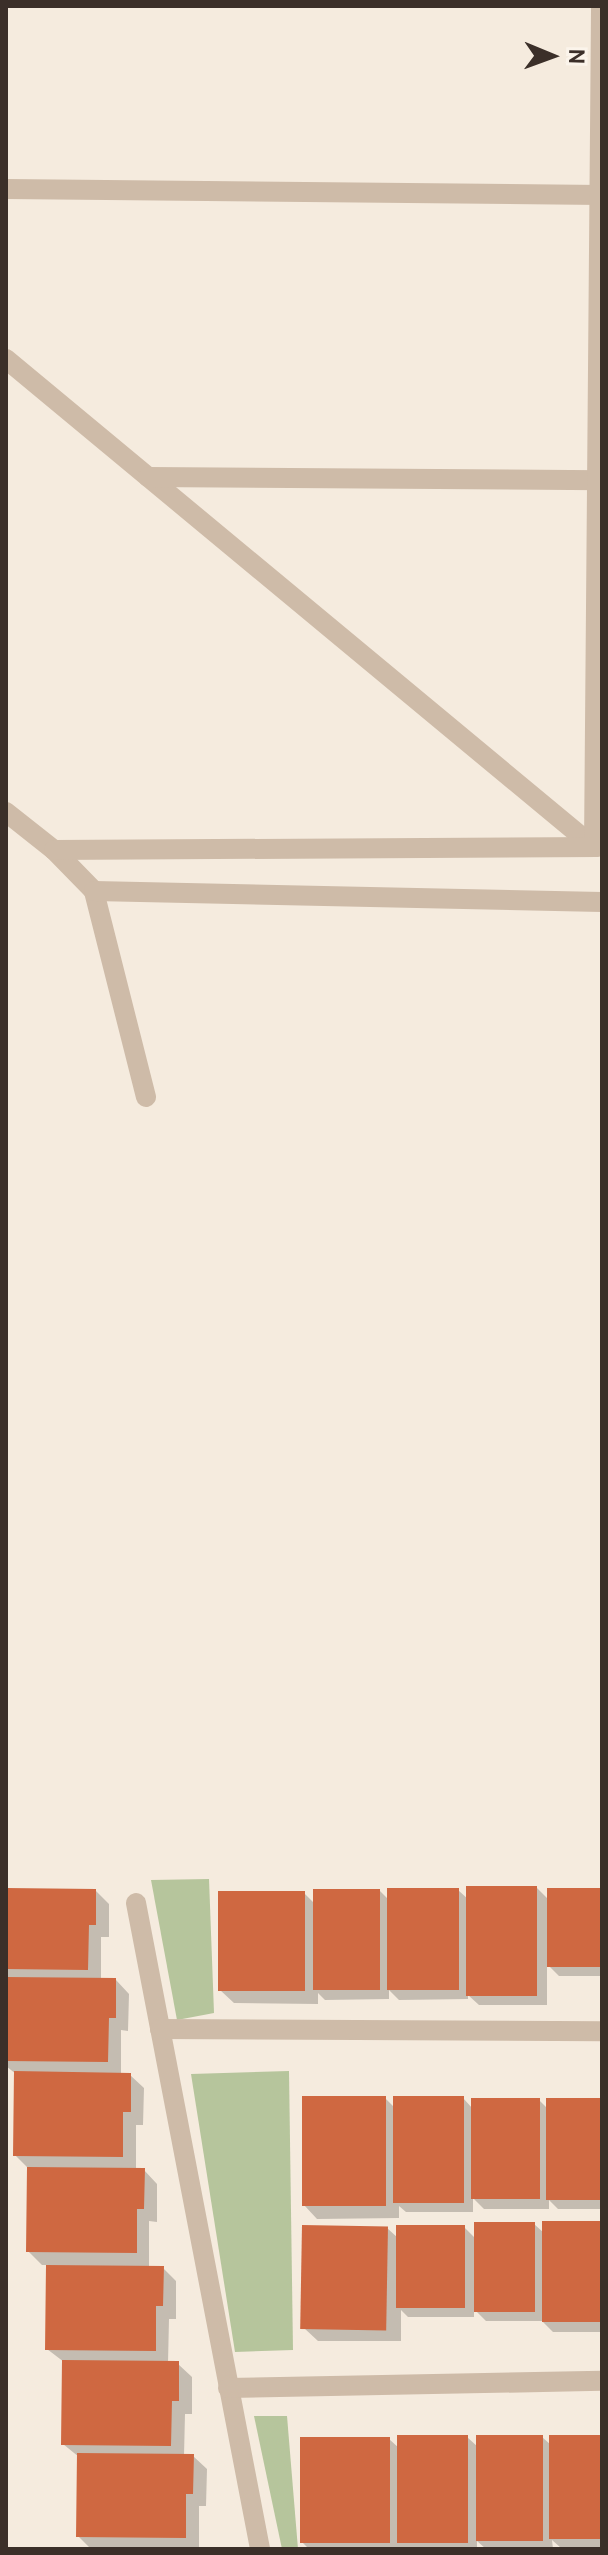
<!DOCTYPE html>
<style>
body{margin:0}
#map{position:relative;width:608px;height:2555px;overflow:hidden;background:#f5ebde;font-family:Cabin,sans-serif}
div>[style]{position:absolute}
.green>*{inset:0;background:#b6c59c}
.shadow>*{inset:0;background:#0003}
.building>*{inset:0;background:#cf6841;transform-origin:0 0}
.street>*{height:20px;margin:-10px;padding:0 10px;transform-origin:10px;border-radius:10px;background:#cebba8}
span{translate:-50% -50%;white-space:nowrap;text-align:center;line-height:1.15;-webkit-text-stroke:8px #fbf4eb;paint-order:stroke}
.frame{position:absolute;inset:0;border:8px solid #3b2f29;pointer-events:none}
.north{position:absolute;left:512px;top:16px;width:80px;height:80px;-webkit-text-stroke:6px #fbf4eb;paint-order:stroke;rotate:91deg;font-size:22px;font-weight:700;line-height:32px;text-align:center;color:#3b2f29}
.north::after{content:'';display:block;margin:auto;width:28px;height:36px;background:#3b2f29;clip-path:polygon(50% 0,100% 100%,50% 72%,0 100%)}
</style>
<div id="map">
<div class="green">
<i style="clip-path:polygon(209px 1879px,214px 2013px,177px 2020px,151px 1880px)"></i>
<i style="clip-path:polygon(289px 2071px,293px 2350px,235px 2352px,191px 2074px)"></i>
<i style="clip-path:polygon(254px 2416px,287px 2416px,298px 2549px,282px 2549px)"></i>
</div>
<div class="shadow">
<i style="clip-path:polygon(537px 1888px,549px 1900px,602px 1890px,602px 1976px,559px 1976px,547px 1964px,547px 2005px,479px 2005px,468px 1995px,468px 1999px,399px 2000px,389px 1990px,389px 1999px,325px 2000px,318px 1993px,318px 2004px,234px 2003px,220px 1990px,304px 1893px,315px 1904px,380px 1891px,389px 1900px,458px 1890px,469px 1900px)"></i>
<i style="clip-path:polygon(6px 1890px,96px 1891px,109px 1904px,109px 1937px,101px 1937px,101px 1980px,116px 1980px,129px 1994px,128px 2031px,121px 2030px,121px 2074px,130px 2075px,144px 2088px,143px 2125px,136px 2125px,136px 2170px,144px 2170px,157px 2184px,157px 2222px,149px 2221px,149px 2268px,163px 2268px,176px 2281px,176px 2319px,169px 2319px,168px 2363px,178px 2364px,192px 2377px,192px 2414px,185px 2414px,184px 2456px,193px 2456px,207px 2469px,206px 2506px,199px 2506px,199px 2549px,91px 2549px,78px 2536px,79px 2457px,63px 2444px,64px 2362px,47px 2349px,48px 2265px,42px 2265px,28px 2251px,29px 2169px,15px 2155px,16px 2074px,6px 2066px)"></i>
<i style="clip-path:polygon(385px 2098px,395px 2108px,463px 2098px,473px 2109px,539px 2100px,548px 2109px,602px 2100px,602px 2209px,558px 2209px,549px 2200px,549px 2209px,484px 2209px,473px 2198px,473px 2212px,406px 2212px,399px 2206px,399px 2218px,317px 2219px,304px 2205px)"></i>
<i style="clip-path:polygon(602px 2223px,602px 2332px,553px 2332px,542px 2321px,486px 2321px,474px 2309px,474px 2317px,408px 2317px,401px 2310px,401px 2341px,318px 2341px,304px 2328px,387px 2228px,398px 2238px,464px 2227px,476px 2239px,534px 2224px,544px 2233px)"></i>
<i style="clip-path:polygon(467px 2437px,478px 2447px,542px 2437px,551px 2445px,602px 2437px,602px 2548px,561px 2548px,552px 2540px,553px 2549px,486px 2549px,477px 2541px,477px 2549px,309px 2549px,302px 2542px,389px 2439px,399px 2448px)"></i>
</div>
<div class="building">
<i style="left:466px;top:1886px;width:71px;height:110px"></i>
<i style="clip-path:polygon(6px 1888px,96px 1889px,96px 1925px,89px 1925px,88px 1970px,6px 1969px)"></i>
<i style="left:387px;top:1888px;width:72px;height:102px"></i>
<i style="left:602px;top:1888px;width:79px;height:55px;rotate:90deg"></i>
<i style="left:313px;top:1889px;width:67px;height:101px"></i>
<i style="left:218px;top:1891px;width:87px;height:100px"></i>
<i style="clip-path:polygon(6px 1977px,116px 1978px,116px 2018px,109px 2018px,108px 2062px,6px 2061px)"></i>
<i style="clip-path:polygon(14px 2071px,131px 2073px,131px 2112px,123px 2112px,123px 2157px,13px 2156px)"></i>
<i style="left:302px;top:2096px;width:84px;height:110px"></i>
<i style="left:393px;top:2096px;width:71px;height:107px"></i>
<i style="left:471px;top:2098px;width:69px;height:101px"></i>
<i style="left:546px;top:2098px;width:56px;height:102px"></i>
<i style="clip-path:polygon(27px 2167px,145px 2168px,144px 2209px,137px 2209px,137px 2253px,26px 2252px)"></i>
<i style="left:542px;top:2221px;width:60px;height:101px"></i>
<i style="left:474px;top:2222px;width:61px;height:90px"></i>
<i style="left:302px;top:2225px;width:86px;height:104px;rotate:1deg"></i>
<i style="left:396px;top:2225px;width:69px;height:83px"></i>
<i style="clip-path:polygon(46px 2265px,164px 2266px,163px 2306px,156px 2306px,156px 2351px,45px 2350px)"></i>
<i style="clip-path:polygon(62px 2360px,179px 2361px,179px 2401px,172px 2401px,171px 2446px,61px 2445px)"></i>
<i style="left:397px;top:2435px;width:71px;height:108px"></i>
<i style="left:476px;top:2435px;width:67px;height:106px"></i>
<i style="left:549px;top:2435px;width:53px;height:104px"></i>
<i style="left:300px;top:2437px;width:90px;height:106px"></i>
<i style="clip-path:polygon(77px 2453px,194px 2454px,193px 2494px,186px 2494px,186px 2538px,76px 2537px)"></i>
</div>
<div class="street">
<i style="left:6px;top:189px;width:596px;rotate:0.58deg"></i>
<i style="left:6px;top:359px;width:764px;rotate:39.69deg"></i>
<i style="left:148px;top:477px;width:454px;rotate:0.4deg"></i>
<i style="left:6px;top:812px;width:61px;rotate:38.4deg"></i>
<i style="left:54px;top:850px;width:57px;rotate:45.7deg"></i>
<i style="left:594px;top:847px;width:841px;rotate:-89.52deg"></i>
<i style="left:54px;top:850px;width:544px;rotate:-0.32deg"></i>
<i style="left:146px;top:1097px;width:212px;rotate:-104.2deg"></i>
<i style="left:94px;top:891px;width:508px;rotate:1.24deg"></i>
<i style="left:136px;top:1903px;width:658px;rotate:79.13deg"></i>
<i style="left:160px;top:2029px;width:442px;rotate:0.3deg"></i>
<i style="left:228px;top:2388px;width:374px;rotate:-1.1deg"></i>
</div>
<div class="frame"></div>
<div class="north">N</div>
</div>
